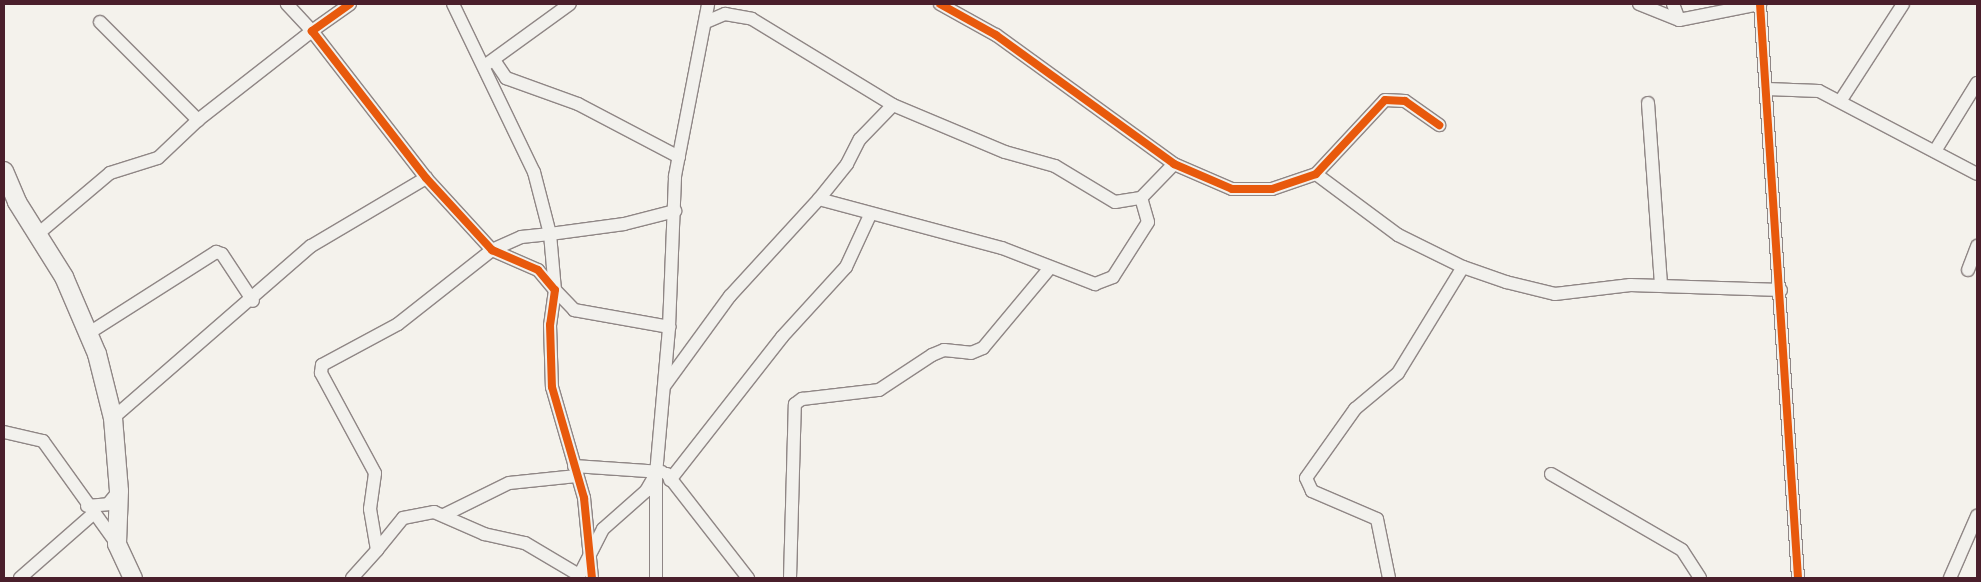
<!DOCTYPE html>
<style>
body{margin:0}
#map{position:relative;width:1981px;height:582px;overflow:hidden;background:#f4f2ec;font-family:"Indie Flower",sans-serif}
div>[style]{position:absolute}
.roads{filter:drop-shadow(1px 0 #8f8685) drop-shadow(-1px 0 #8f8685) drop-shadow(0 1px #8f8685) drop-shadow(0 -1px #8f8685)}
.street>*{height:12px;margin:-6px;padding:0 6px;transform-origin:6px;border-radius:6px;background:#f2f1ed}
.secondary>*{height:18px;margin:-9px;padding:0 9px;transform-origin:9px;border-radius:9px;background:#f2f1ed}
.cycleway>*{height:8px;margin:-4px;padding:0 4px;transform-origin:4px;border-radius:4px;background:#e8590c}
span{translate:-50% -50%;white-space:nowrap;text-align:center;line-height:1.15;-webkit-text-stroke:4px #f7f3e8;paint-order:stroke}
.frame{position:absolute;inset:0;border:5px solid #4a1f2b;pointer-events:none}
</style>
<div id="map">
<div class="roads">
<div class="street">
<i style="left:350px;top:4px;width:47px;rotate:144.6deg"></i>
<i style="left:312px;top:31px;width:186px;rotate:52.2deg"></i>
<i style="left:426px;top:178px;width:98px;rotate:47.5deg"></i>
<i style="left:492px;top:250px;width:50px;rotate:23.5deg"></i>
<i style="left:538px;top:270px;width:26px;rotate:50deg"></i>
<i style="left:555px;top:290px;width:35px;rotate:98deg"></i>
<i style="left:550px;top:325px;width:62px;rotate:88.2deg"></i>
<i style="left:552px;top:387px;width:116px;rotate:73.9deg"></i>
<i style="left:584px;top:498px;width:80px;rotate:84.3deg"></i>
<i style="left:453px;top:4px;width:187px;rotate:64.3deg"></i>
<i style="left:534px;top:172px;width:64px;rotate:75.5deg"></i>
<i style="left:550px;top:234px;width:75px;rotate:-7.7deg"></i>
<i style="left:624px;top:224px;width:53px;rotate:-14.3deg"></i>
<i style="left:940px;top:4px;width:64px;rotate:29deg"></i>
<i style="left:996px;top:35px;width:220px;rotate:35.9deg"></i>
<i style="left:1174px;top:164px;width:63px;rotate:23.3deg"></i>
<i style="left:1232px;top:189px;width:40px"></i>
<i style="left:1272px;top:189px;width:46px;rotate:-18.8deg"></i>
<i style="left:1316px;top:174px;width:101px;rotate:-47deg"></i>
<i style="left:1385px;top:100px;width:20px;rotate:3deg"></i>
<i style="left:1405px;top:101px;width:42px;rotate:35.2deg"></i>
<i style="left:1639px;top:4px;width:43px;rotate:21.8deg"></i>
<i style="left:1679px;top:20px;width:83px;rotate:-11.2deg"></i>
<i style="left:1673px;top:4px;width:17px;rotate:69deg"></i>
<i style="left:1760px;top:4px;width:575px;rotate:86.21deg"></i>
<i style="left:100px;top:22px;width:139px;rotate:45deg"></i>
<i style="left:706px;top:22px;width:21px;rotate:-23deg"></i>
<i style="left:725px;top:14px;width:27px;rotate:10deg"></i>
<i style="left:752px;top:19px;width:165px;rotate:31.4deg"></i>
<i style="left:893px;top:105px;width:121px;rotate:22.8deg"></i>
<i style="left:1005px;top:152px;width:52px;rotate:15.6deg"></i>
<i style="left:1055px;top:166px;width:70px;rotate:31deg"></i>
<i style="left:1115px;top:202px;width:26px;rotate:-9deg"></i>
<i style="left:1141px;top:198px;width:47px;rotate:-45.9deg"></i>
<i style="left:494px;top:60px;width:22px;rotate:56deg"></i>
<i style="left:506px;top:78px;width:77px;rotate:19.9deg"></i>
<i style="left:578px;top:104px;width:114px;rotate:27.7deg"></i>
<i style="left:487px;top:64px;width:102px;rotate:-35.9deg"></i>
<i style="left:1767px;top:89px;width:52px;rotate:2.2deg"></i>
<i style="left:1819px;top:91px;width:178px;rotate:27.7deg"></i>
<i style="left:1841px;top:100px;width:114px;rotate:-57.1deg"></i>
<i style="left:1648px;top:103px;width:182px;rotate:85.9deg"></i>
<i style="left:1935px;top:151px;width:80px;rotate:-58.3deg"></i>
<i style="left:1316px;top:174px;width:102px;rotate:36.6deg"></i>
<i style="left:1398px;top:235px;width:72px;rotate:26.2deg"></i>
<i style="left:1463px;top:267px;width:46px;rotate:19.2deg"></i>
<i style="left:1506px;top:282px;width:50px;rotate:13.8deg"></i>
<i style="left:1555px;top:294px;width:76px;rotate:-6.8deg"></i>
<i style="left:1630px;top:285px;width:151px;rotate:1.9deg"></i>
<i style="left:819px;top:199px;width:189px;rotate:15deg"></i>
<i style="left:1002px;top:248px;width:100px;rotate:21.2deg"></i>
<i style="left:1095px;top:284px;width:19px;rotate:-21deg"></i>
<i style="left:1113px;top:277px;width:65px;rotate:-57.5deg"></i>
<i style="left:1148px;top:222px;width:25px;rotate:-106deg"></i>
<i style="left:39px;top:233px;width:93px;rotate:-40.2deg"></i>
<i style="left:110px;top:173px;width:50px;rotate:-17.4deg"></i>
<i style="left:158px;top:158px;width:55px;rotate:-43.5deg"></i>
<i style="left:198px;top:120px;width:145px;rotate:-38deg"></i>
<i style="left:312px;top:31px;width:37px;rotate:-133deg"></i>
<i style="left:1968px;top:270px;width:26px;rotate:-69deg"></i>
<i style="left:89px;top:333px;width:151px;rotate:-32.5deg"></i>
<i style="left:216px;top:252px;width:6px;rotate:18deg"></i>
<i style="left:222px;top:254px;width:56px;rotate:56.6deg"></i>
<i style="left:665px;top:385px;width:110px;rotate:-53.9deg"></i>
<i style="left:730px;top:296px;width:132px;rotate:-47.5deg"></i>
<i style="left:819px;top:199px;width:45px;rotate:-51.3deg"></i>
<i style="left:847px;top:164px;width:28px;rotate:-63deg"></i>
<i style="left:860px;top:139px;width:47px;rotate:-45.9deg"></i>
<i style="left:113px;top:418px;width:262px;rotate:-41deg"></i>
<i style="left:311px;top:246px;width:134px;rotate:-30.6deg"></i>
<i style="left:4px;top:432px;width:40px;rotate:13deg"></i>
<i style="left:43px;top:441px;width:127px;rotate:54.3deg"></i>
<i style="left:574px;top:466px;width:88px;rotate:3.9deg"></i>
<i style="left:656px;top:474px;width:148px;rotate:-84.9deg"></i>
<i style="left:669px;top:327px;width:151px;rotate:-87.7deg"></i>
<i style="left:675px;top:176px;width:175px;rotate:-79.1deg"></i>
<i style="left:667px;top:474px;width:132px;rotate:52.1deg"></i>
<i style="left:1551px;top:474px;width:151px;rotate:30.1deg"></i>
<i style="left:1682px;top:550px;width:33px;rotate:57deg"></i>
<i style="left:670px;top:480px;width:182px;rotate:-51.9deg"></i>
<i style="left:782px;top:337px;width:95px;rotate:-47.6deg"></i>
<i style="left:846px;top:267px;width:57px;rotate:-65.2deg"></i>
<i style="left:87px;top:506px;width:21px;rotate:-5deg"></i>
<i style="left:108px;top:504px;width:17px;rotate:-50deg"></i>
<i style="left:444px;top:515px;width:72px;rotate:-26.2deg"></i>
<i style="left:509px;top:483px;width:68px;rotate:-5.9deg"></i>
<i style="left:377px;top:550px;width:41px;rotate:-50.9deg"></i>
<i style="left:403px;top:518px;width:32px;rotate:-11deg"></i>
<i style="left:434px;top:512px;width:55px;rotate:23.7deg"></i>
<i style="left:484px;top:534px;width:42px;rotate:12.4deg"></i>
<i style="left:525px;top:543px;width:63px;rotate:30.7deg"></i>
<i style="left:20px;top:578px;width:97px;rotate:-41.2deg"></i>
<i style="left:352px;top:578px;width:38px;rotate:-48deg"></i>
<i style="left:377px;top:550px;width:42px;rotate:-99.7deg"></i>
<i style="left:370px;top:509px;width:36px;rotate:-82deg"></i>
<i style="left:375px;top:473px;width:114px;rotate:-118.4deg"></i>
<i style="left:321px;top:373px;width:8px;rotate:-83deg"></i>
<i style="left:322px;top:365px;width:86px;rotate:-28.3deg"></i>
<i style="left:398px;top:324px;width:120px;rotate:-38.2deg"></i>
<i style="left:492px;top:250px;width:32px;rotate:-24deg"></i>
<i style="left:521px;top:237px;width:29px;rotate:-6deg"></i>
<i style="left:550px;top:234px;width:56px;rotate:84.9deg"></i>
<i style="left:555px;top:290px;width:28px;rotate:46deg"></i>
<i style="left:574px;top:310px;width:97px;rotate:10.1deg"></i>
<i style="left:578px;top:578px;width:55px;rotate:-63deg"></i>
<i style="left:603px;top:529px;width:57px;rotate:-41.5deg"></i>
<i style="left:646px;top:491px;width:20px;rotate:-60deg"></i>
<i style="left:656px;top:474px;width:104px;rotate:90deg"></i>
<i style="left:790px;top:578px;width:174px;rotate:-88.4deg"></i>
<i style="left:795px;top:404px;width:9px;rotate:-36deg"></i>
<i style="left:802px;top:399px;width:78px;rotate:-6.7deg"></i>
<i style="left:879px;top:390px;width:64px;rotate:-33.4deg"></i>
<i style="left:932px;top:355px;width:13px;rotate:-23deg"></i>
<i style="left:944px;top:350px;width:27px;rotate:6deg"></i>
<i style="left:971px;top:353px;width:13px;rotate:-23deg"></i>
<i style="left:983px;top:348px;width:104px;rotate:-50.1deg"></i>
<i style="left:1389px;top:578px;width:60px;rotate:-101.5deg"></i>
<i style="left:1377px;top:519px;width:71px;rotate:-156.7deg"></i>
<i style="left:1312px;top:491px;width:14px;rotate:-115deg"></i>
<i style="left:1306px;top:478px;width:85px;rotate:-54.6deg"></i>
<i style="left:1355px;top:409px;width:56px;rotate:-39.9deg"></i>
<i style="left:1398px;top:373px;width:124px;rotate:-58.5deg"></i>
<i style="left:1950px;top:578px;width:68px;rotate:-66.5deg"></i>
</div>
<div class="secondary">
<i style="left:4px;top:171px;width:34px;rotate:67deg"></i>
<i style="left:17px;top:202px;width:89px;rotate:57.9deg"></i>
<i style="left:64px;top:277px;width:84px;rotate:66.8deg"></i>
<i style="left:97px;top:354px;width:66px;rotate:76deg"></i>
<i style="left:113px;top:418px;width:73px;rotate:85.3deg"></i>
<i style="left:119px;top:491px;width:53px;rotate:92.2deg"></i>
<i style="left:117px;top:544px;width:38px;rotate:65deg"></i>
</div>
</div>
<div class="cycleway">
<i style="left:350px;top:4px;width:47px;rotate:144.6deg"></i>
<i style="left:312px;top:31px;width:186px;rotate:52.2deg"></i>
<i style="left:426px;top:178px;width:98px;rotate:47.5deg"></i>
<i style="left:492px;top:250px;width:50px;rotate:23.5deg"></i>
<i style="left:538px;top:270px;width:26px;rotate:50deg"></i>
<i style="left:555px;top:290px;width:35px;rotate:98deg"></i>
<i style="left:550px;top:325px;width:62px;rotate:88.2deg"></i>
<i style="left:552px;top:387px;width:116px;rotate:73.9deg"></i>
<i style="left:584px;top:498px;width:80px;rotate:84.3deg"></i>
<i style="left:940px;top:4px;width:64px;rotate:29deg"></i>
<i style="left:996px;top:35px;width:220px;rotate:35.9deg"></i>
<i style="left:1174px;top:164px;width:63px;rotate:23.3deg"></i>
<i style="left:1232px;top:189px;width:40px"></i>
<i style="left:1272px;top:189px;width:46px;rotate:-18.8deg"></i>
<i style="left:1316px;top:174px;width:101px;rotate:-47deg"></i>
<i style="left:1385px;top:100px;width:20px;rotate:3deg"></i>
<i style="left:1405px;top:101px;width:42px;rotate:35.2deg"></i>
<i style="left:1760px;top:4px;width:575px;rotate:86.21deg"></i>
</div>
<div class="frame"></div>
</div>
